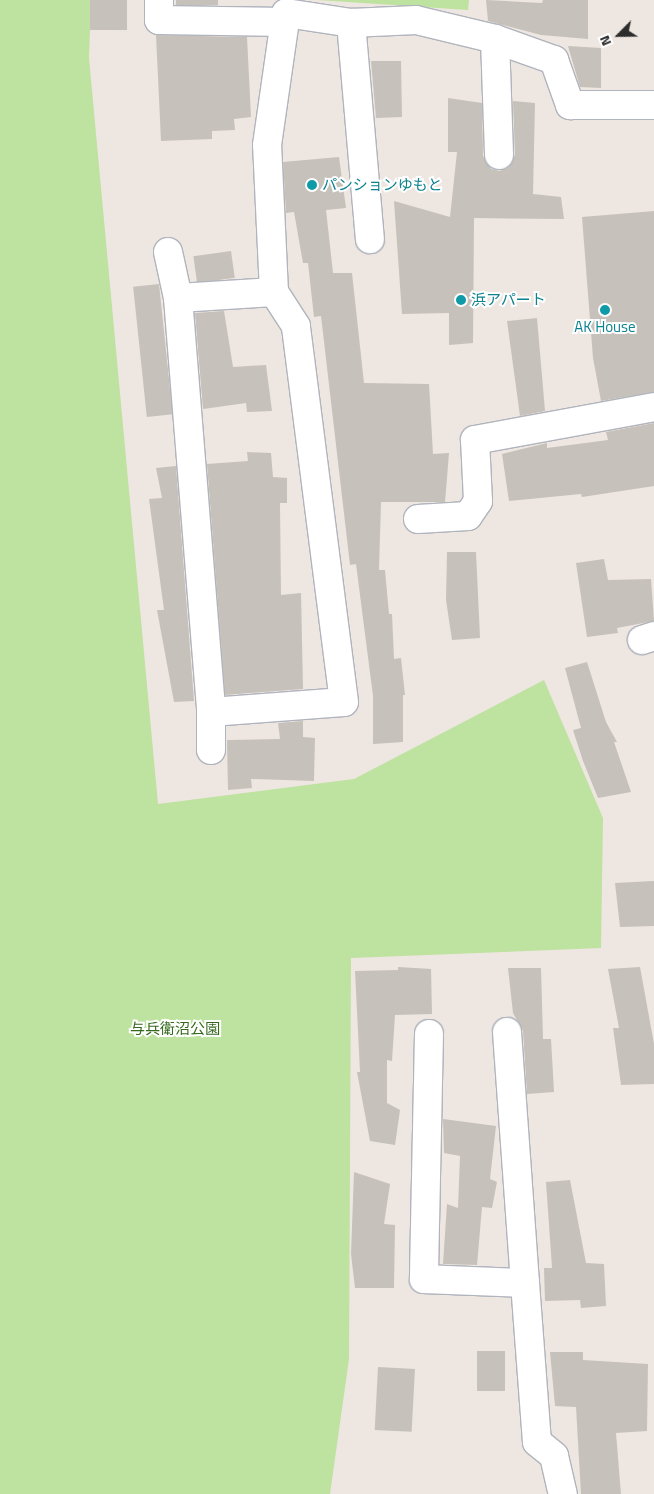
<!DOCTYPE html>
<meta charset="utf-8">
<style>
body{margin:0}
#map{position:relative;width:654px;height:1494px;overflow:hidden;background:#eee6e0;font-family:"Titillium Web","Noto Sans JP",sans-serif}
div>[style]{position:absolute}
.green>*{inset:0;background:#bee29f}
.building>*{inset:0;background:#c7c1bb;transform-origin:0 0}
.roads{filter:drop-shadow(1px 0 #b0b4bd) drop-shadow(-1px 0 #b0b4bd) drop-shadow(0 1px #b0b4bd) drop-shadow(0 -1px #b0b4bd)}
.minor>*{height:28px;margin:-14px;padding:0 14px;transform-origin:14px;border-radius:14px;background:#fff}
.dots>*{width:14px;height:14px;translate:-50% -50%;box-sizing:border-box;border:2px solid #fff;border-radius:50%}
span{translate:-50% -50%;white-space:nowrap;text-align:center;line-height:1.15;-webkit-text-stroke:4px #fff;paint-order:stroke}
.culture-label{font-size:15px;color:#0d838f}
.left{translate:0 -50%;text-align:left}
.park-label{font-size:15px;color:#36691d}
.north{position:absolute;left:594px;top:10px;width:50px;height:50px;-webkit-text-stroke:4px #fff;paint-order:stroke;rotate:247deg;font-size:14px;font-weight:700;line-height:20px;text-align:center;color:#2d2d2d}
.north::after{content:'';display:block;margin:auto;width:18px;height:22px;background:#2d2d2d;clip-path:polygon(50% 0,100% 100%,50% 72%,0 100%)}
</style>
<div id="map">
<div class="green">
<i style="clip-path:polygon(0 0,91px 0,89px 58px,158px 804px,354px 779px,544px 680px,603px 818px,601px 948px,351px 958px,349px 1359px,330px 1494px,0 1494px)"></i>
<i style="clip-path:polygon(318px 0,469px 0,468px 10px)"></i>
</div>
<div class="building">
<i style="left:90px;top:0;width:37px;height:30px"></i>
<i style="left:176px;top:0;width:42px;height:5px"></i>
<i style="clip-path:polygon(486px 0,542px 3px,543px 0,588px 0,588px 39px,541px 35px,488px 21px)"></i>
<i style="clip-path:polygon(156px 35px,247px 37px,251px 117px,234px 119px,235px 130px,212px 131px,212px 139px,161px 141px)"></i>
<i style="clip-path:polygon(568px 46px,601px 48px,601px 88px,580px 87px)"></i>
<i style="clip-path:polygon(371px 61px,401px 61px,402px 117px,376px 118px)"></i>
<i style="clip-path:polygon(448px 98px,482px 103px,483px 156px,491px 169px,499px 171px,508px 168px,515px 155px,513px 101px,535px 103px,533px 194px,561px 197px,564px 219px,474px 218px,473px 343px,449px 345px,449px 313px,402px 314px,394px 201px,450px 217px,457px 152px,448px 152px)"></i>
<i style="clip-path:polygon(339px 157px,346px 208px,326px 210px,333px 273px,352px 273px,364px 383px,429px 384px,433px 454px,449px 453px,445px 502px,381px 502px,379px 570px,385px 570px,389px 614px,392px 614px,394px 659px,401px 658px,405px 695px,403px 695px,403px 742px,373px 744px,373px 696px,356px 564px,350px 565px,321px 316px,314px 317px,308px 263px,303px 263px,294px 212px,286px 213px,283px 162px)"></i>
<i style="clip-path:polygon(654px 211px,654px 392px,601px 401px,593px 358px,582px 217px)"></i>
<i style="left:231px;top:251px;width:27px;height:38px;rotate:82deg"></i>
<i style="left:159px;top:284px;width:131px;height:26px;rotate:84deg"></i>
<i style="clip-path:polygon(224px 311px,233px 367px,266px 365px,272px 411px,247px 412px,246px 403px,203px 409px,195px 313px)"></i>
<i style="clip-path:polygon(537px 318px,545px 411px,520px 416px,507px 321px)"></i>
<i style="clip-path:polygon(654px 423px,654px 486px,582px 497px,581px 494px,509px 501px,502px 454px,547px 443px,547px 448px,608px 440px,606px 432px)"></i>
<i style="clip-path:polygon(247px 452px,271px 453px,273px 477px,287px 478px,287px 503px,280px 503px,281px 595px,301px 593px,303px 689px,225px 695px,207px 464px,248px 461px)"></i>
<i style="clip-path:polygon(176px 466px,194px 701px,174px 702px,157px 610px,164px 610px,149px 499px,162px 498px,156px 468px)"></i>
<i style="clip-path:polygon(447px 552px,476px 552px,480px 638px,452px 640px,446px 600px)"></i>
<i style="clip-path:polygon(604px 559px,608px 580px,651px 579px,654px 621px,617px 628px,618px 633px,587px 637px,576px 563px)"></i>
<i style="clip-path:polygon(587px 662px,606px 722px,617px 742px,614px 742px,631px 792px,598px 798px,583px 761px,573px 730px,581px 728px,565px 668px)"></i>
<i style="clip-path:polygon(303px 721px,303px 737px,315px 738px,314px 781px,251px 779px,252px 788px,228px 790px,227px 740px,280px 739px,278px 723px)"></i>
<i style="clip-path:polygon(654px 881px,654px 926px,620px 927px,615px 883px)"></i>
<i style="clip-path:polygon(398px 967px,431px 969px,432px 1014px,395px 1015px,392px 1061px,387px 1060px,387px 1103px,400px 1110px,395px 1145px,370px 1141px,357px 1072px,360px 1072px,355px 971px,398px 970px)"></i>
<i style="clip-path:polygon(640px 967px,654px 1044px,654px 1084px,621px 1085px,613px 1028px,619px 1028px,608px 969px)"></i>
<i style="clip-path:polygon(508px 968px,541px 968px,543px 1039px,551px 1039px,554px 1092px,527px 1094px,523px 1031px,513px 1013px)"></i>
<i style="clip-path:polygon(443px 1119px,496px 1126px,490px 1179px,497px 1182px,492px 1208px,482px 1207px,477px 1265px,443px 1264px,447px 1204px,458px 1208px,460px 1156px,444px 1153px)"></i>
<i style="clip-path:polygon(354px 1172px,390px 1184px,384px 1224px,395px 1225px,394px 1288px,355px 1288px,351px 1254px)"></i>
<i style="clip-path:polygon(570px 1180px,586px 1263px,604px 1264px,606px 1306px,581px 1308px,580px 1300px,545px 1301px,544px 1268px,552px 1268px,546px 1182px)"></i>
<i style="left:477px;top:1351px;width:28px;height:40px"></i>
<i style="clip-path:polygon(550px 1352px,583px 1352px,583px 1360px,648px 1364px,647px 1431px,616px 1433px,621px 1494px,581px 1494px,576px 1407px,555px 1406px)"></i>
<i style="left:378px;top:1367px;width:37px;height:63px;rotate:3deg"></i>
</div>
<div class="roads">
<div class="minor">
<i style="left:159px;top:0;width:20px;rotate:90deg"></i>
<i style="left:159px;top:20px;width:126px;rotate:0.9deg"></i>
<i style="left:351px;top:23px;width:217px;rotate:85deg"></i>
<i style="left:495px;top:39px;width:116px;rotate:88deg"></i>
<i style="left:168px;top:252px;width:47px;rotate:77.7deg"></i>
<i style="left:274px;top:292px;width:96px;rotate:176.4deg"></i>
<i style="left:178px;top:298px;width:415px;rotate:85.4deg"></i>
<i style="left:211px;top:712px;width:133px;rotate:-4.3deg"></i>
<i style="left:344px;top:702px;width:379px;rotate:-97.3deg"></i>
<i style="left:296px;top:326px;width:40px;rotate:-122.9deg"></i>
<i style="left:274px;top:292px;width:147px;rotate:-92.7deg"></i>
<i style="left:267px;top:145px;width:133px;rotate:-81.8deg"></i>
<i style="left:286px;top:13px;width:66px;rotate:8.7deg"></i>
<i style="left:351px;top:23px;width:65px;rotate:-2.6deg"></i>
<i style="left:416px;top:20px;width:81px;rotate:13.5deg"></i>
<i style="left:495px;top:39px;width:63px;rotate:19.6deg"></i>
<i style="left:554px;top:60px;width:48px;rotate:70.4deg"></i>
<i style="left:570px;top:105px;width:84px"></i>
<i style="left:418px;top:519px;width:50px;rotate:-3.4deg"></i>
<i style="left:468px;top:516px;width:18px;rotate:-56deg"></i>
<i style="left:478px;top:501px;width:61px;rotate:-92.8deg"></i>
<i style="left:475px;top:440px;width:182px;rotate:-10.4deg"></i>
<i style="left:642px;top:640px;width:13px;rotate:-18deg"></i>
<i style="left:211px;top:750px;width:38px;rotate:-90deg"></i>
<i style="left:507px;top:1032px;width:252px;rotate:85.9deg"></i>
<i style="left:429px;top:1034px;width:245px;rotate:91.2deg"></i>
<i style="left:424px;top:1279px;width:101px;rotate:2.3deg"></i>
<i style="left:525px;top:1283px;width:159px;rotate:85.7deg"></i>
<i style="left:537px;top:1442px;width:22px;rotate:39deg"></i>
<i style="left:554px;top:1456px;width:39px;rotate:77deg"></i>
</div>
</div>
<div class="dots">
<i style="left:312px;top:185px;background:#0f9aa8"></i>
<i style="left:461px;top:300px;background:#0f9aa8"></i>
<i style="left:605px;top:310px;background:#0f9aa8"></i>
</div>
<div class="culture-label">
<span class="left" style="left:322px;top:185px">パンションゆもと</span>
<span class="left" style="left:471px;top:300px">浜アパート</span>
<span style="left:605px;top:327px">AK House</span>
</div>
<div class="park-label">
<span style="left:175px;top:1029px">与兵衛沼公園</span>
</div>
<div class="north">N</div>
</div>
